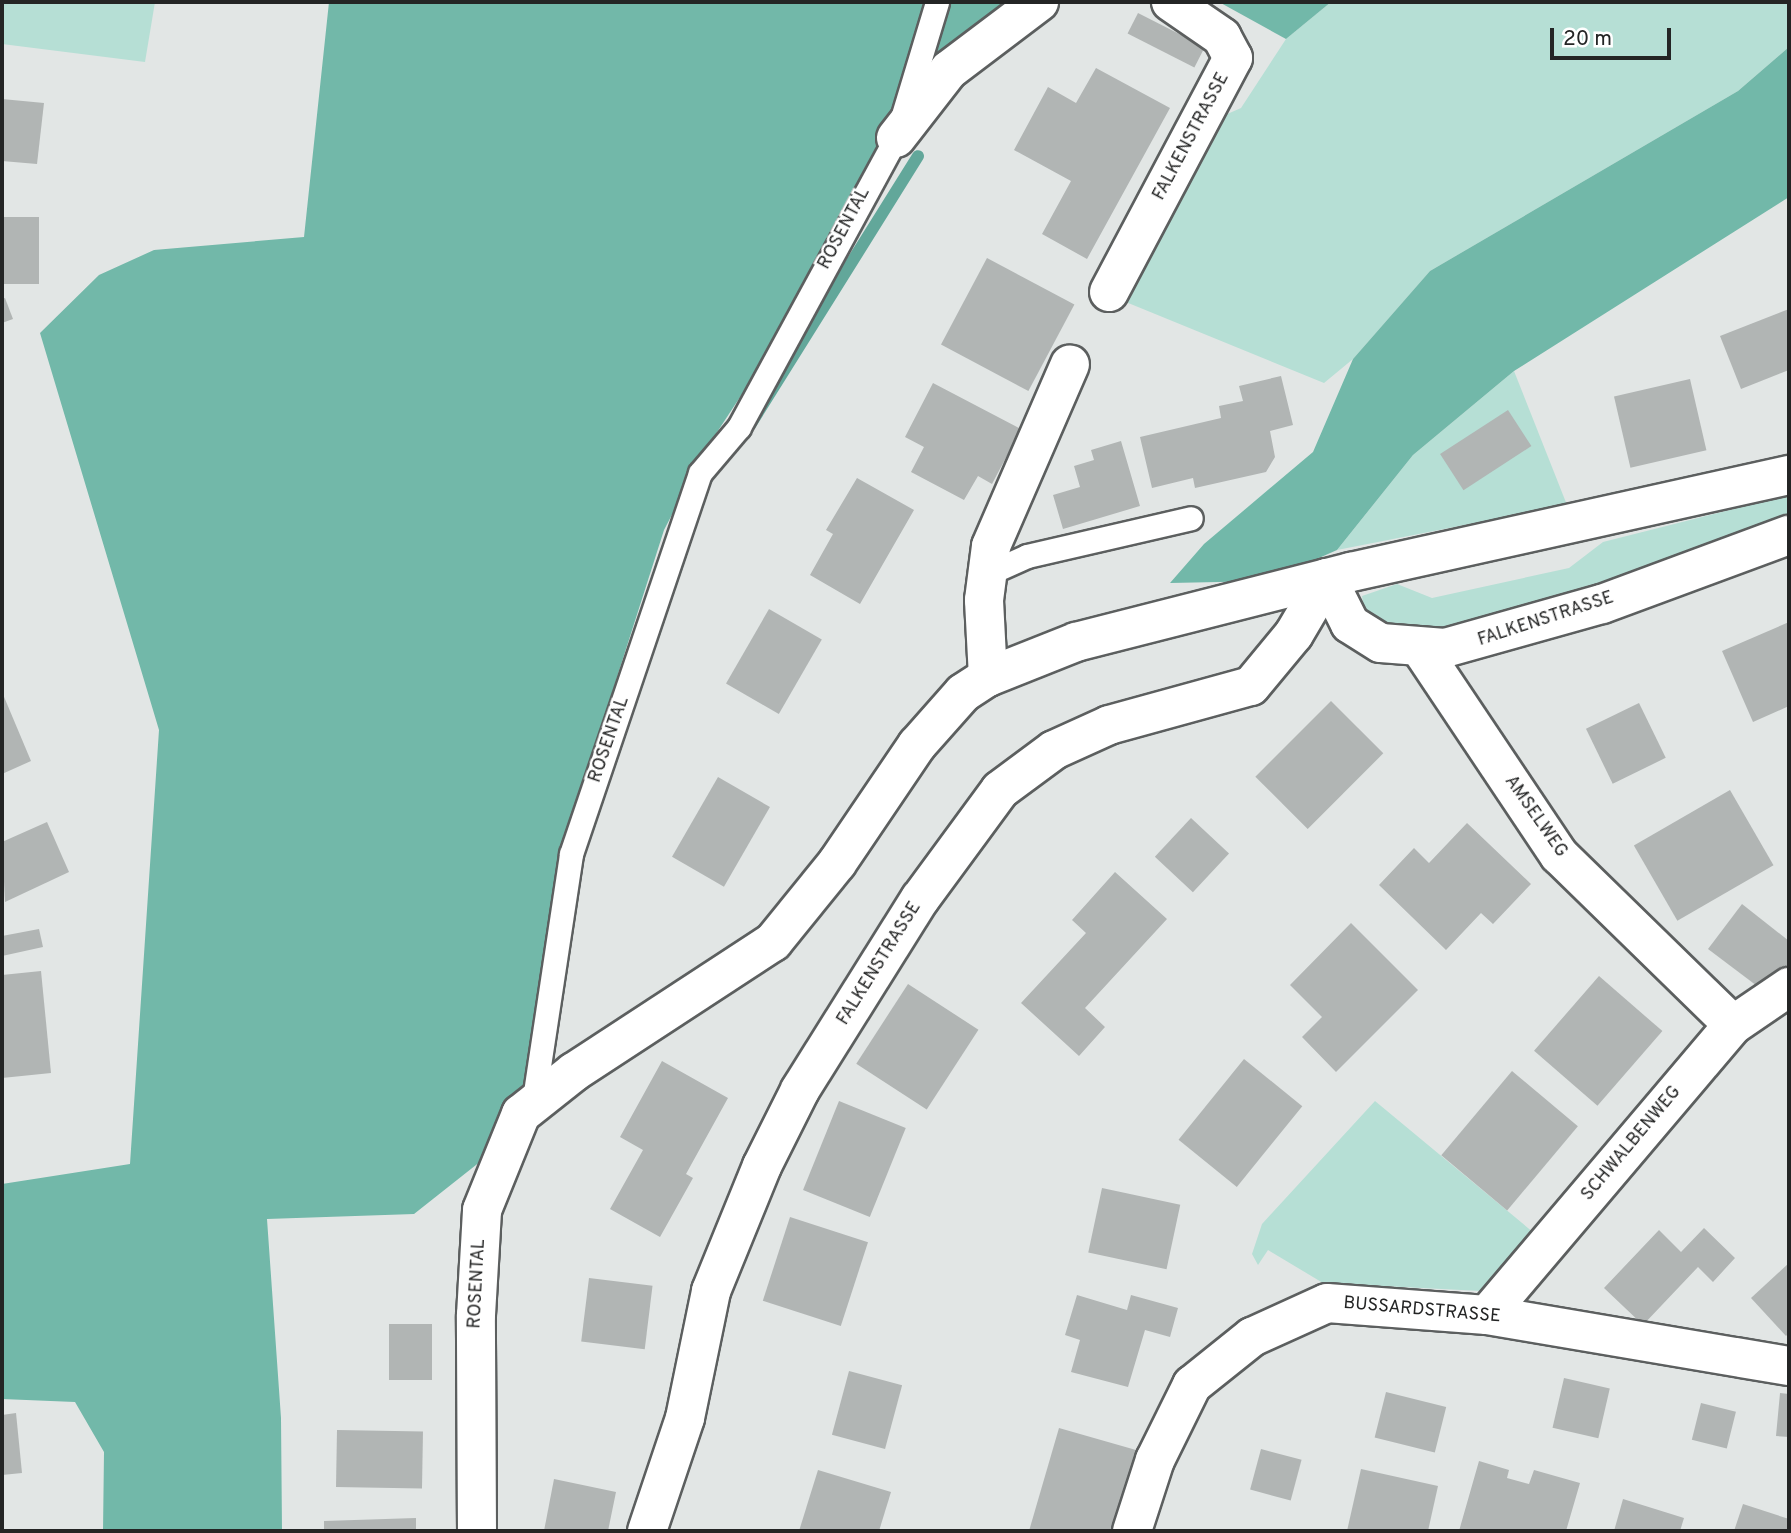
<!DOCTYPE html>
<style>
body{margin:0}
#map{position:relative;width:1791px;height:1533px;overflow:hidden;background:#e2e6e5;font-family:Overpass,sans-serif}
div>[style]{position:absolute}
.green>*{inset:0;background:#b6dfd5}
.forest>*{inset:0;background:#72b8a9}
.stream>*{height:12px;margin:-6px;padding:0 6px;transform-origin:6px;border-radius:6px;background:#62a79a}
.building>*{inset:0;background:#b1b5b4;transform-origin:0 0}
.roads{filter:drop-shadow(2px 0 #5c5f5f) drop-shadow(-2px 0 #5c5f5f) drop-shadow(0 2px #5c5f5f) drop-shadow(0 -2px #5c5f5f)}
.service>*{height:23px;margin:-11.5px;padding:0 11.5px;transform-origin:11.5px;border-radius:11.5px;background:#fff}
.minor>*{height:38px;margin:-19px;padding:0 19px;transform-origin:19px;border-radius:19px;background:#fff}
span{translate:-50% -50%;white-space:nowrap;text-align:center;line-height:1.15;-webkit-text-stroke:5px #fff;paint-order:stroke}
.street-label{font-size:18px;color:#242525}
.frame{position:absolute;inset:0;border:4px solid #242525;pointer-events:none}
.scale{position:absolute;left:1550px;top:28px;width:121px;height:32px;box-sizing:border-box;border:4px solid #242525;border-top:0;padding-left:9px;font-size:21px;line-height:24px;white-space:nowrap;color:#242525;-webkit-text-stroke:5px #fff;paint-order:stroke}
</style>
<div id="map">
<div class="green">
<i style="clip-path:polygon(2px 2px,155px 2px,145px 62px,2px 44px)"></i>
<i style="clip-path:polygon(1331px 2px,1789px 2px,1789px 47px,1738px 91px,1430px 271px,1353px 359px,1324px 383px,1116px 298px,1225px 115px,1241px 108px,1286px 39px)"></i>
<i style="clip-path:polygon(1514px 371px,1567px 505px,1337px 550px,1413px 455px)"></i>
<i style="clip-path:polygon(1789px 495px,1789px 526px,1471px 627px,1392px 634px,1364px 609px,1362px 596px,1397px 584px,1432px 598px,1569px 568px,1603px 542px)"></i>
<i style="clip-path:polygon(1375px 1101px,1534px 1233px,1481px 1291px,1323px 1283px,1268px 1250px,1258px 1265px,1252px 1254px,1262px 1224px)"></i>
</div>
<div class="forest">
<i style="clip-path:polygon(329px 2px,1014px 2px,887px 126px,797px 310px,706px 449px,664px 530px,564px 843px,528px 1073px,500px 1146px,414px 1214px,267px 1219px,281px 1418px,282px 1531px,103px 1531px,104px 1452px,75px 1402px,2px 1399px,2px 1184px,130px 1164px,159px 730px,40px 333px,99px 275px,154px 250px,304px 237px)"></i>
<i style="clip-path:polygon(1219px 2px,1331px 2px,1286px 39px)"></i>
<i style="clip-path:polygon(1789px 47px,1789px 197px,1514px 371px,1413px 455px,1337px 550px,1267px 581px,1170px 583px,1204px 544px,1313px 452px,1353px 359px,1430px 271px,1738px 91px)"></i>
</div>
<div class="stream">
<i style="left:750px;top:425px;width:317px;rotate:-58deg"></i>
</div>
<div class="building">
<i style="left:1138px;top:13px;width:75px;height:23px;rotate:27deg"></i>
<i style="clip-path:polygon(1096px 68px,1170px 108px,1087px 259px,1042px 234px,1071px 181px,1014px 150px,1048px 87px,1076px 103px)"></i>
<i style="clip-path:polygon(2px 99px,44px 103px,37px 164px,2px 161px)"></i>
<i style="left:2px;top:217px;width:37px;height:67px"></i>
<i style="left:987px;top:258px;width:99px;height:98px;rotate:28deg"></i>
<i style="clip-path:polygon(5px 298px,13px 319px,2px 323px,2px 299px)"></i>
<i style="clip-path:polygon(1789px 309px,1789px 370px,1741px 389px,1720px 336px)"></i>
<i style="clip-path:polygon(1281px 376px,1293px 425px,1270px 431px,1275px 457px,1266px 472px,1195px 488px,1193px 478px,1152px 488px,1140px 437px,1221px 418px,1219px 406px,1243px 401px,1239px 386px)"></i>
<i style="left:1690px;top:379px;width:73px;height:78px;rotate:77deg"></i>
<i style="clip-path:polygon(933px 383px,1021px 429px,992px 484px,978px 476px,964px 500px,911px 472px,924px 447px,905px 437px)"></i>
<i style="left:1508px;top:410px;width:43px;height:81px;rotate:57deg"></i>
<i style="clip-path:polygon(1121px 441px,1140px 506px,1063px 529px,1053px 495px,1080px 487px,1074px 466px,1094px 460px,1091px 450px)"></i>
<i style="clip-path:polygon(857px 478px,914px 510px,860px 604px,810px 575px,833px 534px,826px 530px)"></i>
<i style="left:769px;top:609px;width:61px;height:86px;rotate:30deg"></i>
<i style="clip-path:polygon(1789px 622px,1789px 706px,1753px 722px,1722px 651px)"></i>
<i style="clip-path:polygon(2px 692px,31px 761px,2px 774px)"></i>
<i style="left:1331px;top:701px;width:74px;height:107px;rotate:45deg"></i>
<i style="left:1639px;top:703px;width:61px;height:59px;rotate:64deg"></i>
<i style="left:718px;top:777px;width:60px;height:92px;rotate:30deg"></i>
<i style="left:1730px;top:790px;width:87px;height:111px;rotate:60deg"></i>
<i style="left:1191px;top:818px;width:52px;height:53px;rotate:43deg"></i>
<i style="clip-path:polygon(47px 822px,69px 872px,5px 902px,2px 842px)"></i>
<i style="clip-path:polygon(1467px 823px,1531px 884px,1493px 924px,1481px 913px,1446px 950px,1379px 885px,1414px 848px,1429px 863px)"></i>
<i style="clip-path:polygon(1115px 872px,1167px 919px,1085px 1008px,1105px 1027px,1079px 1056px,1021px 1003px,1086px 933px,1072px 920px)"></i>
<i style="clip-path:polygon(1742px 904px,1789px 941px,1789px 970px,1769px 995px,1708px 949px)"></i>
<i style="clip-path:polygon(1351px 923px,1418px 990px,1336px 1072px,1302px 1037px,1322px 1017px,1290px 985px)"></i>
<i style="clip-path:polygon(39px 929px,43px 947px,2px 956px,2px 936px)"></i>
<i style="clip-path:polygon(41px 971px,51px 1073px,2px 1078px,2px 975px)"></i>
<i style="left:1599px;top:976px;width:84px;height:99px;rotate:41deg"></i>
<i style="left:908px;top:984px;width:84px;height:95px;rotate:33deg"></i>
<i style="left:1244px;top:1059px;width:75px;height:104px;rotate:39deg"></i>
<i style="clip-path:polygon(662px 1061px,728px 1098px,686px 1174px,693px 1178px,660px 1237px,610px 1209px,643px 1150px,620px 1137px)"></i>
<i style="left:1512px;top:1071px;width:86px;height:110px;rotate:40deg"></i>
<i style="left:839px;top:1101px;width:72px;height:96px;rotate:22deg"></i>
<i style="left:1102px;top:1188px;width:80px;height:66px;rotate:12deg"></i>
<i style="left:790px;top:1217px;width:82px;height:88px;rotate:18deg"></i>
<i style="clip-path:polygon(1704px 1228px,1735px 1258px,1713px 1282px,1698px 1267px,1643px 1325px,1604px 1288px,1659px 1230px,1681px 1252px)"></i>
<i style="clip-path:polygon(1789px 1263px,1789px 1333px,1786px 1336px,1751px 1298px)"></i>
<i style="left:589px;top:1278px;width:64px;height:64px;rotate:7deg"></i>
<i style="clip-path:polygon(1077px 1295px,1127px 1310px,1131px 1295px,1178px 1308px,1170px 1337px,1145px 1330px,1128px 1387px,1071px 1372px,1080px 1340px,1065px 1335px)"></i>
<i style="left:389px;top:1324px;width:43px;height:56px"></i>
<i style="left:849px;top:1371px;width:55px;height:66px;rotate:15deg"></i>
<i style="left:1564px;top:1378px;width:47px;height:51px;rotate:13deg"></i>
<i style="left:1386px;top:1392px;width:62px;height:47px;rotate:14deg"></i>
<i style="clip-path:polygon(1780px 1393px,1789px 1394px,1789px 1437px,1776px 1436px)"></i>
<i style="left:1701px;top:1403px;width:36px;height:38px;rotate:14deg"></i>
<i style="clip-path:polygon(16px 1413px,22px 1473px,2px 1475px,2px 1415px)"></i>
<i style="clip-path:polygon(1059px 1428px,1136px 1450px,1113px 1531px,1029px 1531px)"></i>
<i style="left:337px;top:1430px;width:86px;height:57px;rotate:1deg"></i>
<i style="left:1261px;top:1449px;width:42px;height:42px;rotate:15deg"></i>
<i style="clip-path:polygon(1479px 1461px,1509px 1470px,1507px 1478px,1529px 1484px,1534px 1470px,1580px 1483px,1566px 1531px,1459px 1531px)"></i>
<i style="clip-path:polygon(1361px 1469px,1438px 1486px,1428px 1531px,1347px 1531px)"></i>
<i style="clip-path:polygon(818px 1470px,891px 1492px,879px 1531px,799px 1531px)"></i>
<i style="clip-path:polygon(554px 1479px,616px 1492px,608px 1531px,544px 1531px)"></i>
<i style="clip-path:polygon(1623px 1499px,1684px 1518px,1680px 1531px,1614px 1531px)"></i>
<i style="clip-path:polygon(1743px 1504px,1789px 1519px,1789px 1531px,1734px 1531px)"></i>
<i style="clip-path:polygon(416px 1518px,416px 1531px,324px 1531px,324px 1521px)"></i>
</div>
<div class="roads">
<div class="service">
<i style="left:987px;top:574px;width:44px;rotate:-24.2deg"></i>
<i style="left:1027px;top:556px;width:168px;rotate:-13deg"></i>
<i style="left:534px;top:1099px;width:248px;rotate:-81.4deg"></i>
<i style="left:571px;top:854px;width:402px;rotate:-71.3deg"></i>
<i style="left:700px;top:473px;width:60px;rotate:-49.7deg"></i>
<i style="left:739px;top:427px;width:329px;rotate:-61.5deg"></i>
<i style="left:896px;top:138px;width:142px;rotate:-73.2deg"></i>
</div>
<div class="minor">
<i style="left:896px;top:138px;width:86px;rotate:-52.1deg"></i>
<i style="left:949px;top:70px;width:113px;rotate:-37.1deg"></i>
<i style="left:1109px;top:292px;width:265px;rotate:-62.1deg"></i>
<i style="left:1233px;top:58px;width:24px;rotate:-118deg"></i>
<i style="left:1222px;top:37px;width:62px;rotate:-145.5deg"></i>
<i style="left:1421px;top:649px;width:248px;rotate:56.2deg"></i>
<i style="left:1559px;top:855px;width:243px;rotate:44.3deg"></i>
<i style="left:988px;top:677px;width:77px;rotate:-93deg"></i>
<i style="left:984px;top:600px;width:54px;rotate:-82.6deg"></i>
<i style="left:991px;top:546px;width:198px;rotate:-66.5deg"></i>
<i style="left:1487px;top:1315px;width:380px;rotate:-49.7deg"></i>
<i style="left:1733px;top:1025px;width:68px;rotate:-34.2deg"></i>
<i style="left:477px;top:1531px;width:216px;rotate:-90.3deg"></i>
<i style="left:476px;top:1315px;width:105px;rotate:-86.7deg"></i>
<i style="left:482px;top:1210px;width:104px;rotate:-67.9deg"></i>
<i style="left:521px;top:1114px;width:68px;rotate:-38.4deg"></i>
<i style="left:574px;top:1072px;width:238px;rotate:-33.2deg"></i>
<i style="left:773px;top:942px;width:102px;rotate:-51deg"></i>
<i style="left:837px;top:863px;width:143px;rotate:-55.9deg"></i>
<i style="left:917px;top:745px;width:69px;rotate:-48.5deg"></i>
<i style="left:963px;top:693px;width:30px;rotate:-33deg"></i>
<i style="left:988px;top:677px;width:95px;rotate:-21.7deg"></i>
<i style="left:1076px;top:642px;width:284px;rotate:-14.3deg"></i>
<i style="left:1351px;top:572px;width:449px;rotate:-12.5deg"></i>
<i style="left:647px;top:1531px;width:119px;rotate:-71.4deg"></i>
<i style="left:685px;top:1418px;width:130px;rotate:-78.4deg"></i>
<i style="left:711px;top:1291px;width:135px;rotate:-67.8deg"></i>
<i style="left:762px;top:1166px;width:85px;rotate:-63.4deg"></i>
<i style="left:800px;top:1090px;width:226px;rotate:-57.9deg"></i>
<i style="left:920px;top:899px;width:135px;rotate:-53.7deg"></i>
<i style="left:1000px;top:790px;width:67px;rotate:-36.5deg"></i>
<i style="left:1054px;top:750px;width:60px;rotate:-24.4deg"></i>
<i style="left:1109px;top:725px;width:147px;rotate:-15.4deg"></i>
<i style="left:1251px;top:686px;width:67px;rotate:-50.4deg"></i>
<i style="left:1294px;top:634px;width:65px;rotate:-59.5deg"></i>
<i style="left:1327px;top:578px;width:51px;rotate:63.4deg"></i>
<i style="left:1350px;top:624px;width:36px;rotate:32deg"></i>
<i style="left:1381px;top:643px;width:64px;rotate:4.5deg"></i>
<i style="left:1445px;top:648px;width:163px;rotate:-15.7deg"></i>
<i style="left:1602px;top:604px;width:199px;rotate:-20.3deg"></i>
<i style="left:1132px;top:1531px;width:75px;rotate:-72.1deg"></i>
<i style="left:1155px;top:1460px;width:84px;rotate:-63.7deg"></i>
<i style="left:1192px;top:1385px;width:77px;rotate:-38.7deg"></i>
<i style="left:1252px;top:1337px;width:82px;rotate:-24.4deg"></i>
<i style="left:1327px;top:1303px;width:160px;rotate:4.3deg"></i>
<i style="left:1487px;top:1315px;width:306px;rotate:9.6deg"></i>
</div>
</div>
<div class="street-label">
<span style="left:1192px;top:137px;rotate:-62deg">FALKENSTRASSE</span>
<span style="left:845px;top:229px;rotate:-62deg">ROSENTAL</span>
<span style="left:1546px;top:620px;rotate:-18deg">FALKENSTRASSE</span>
<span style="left:610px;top:740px;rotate:-71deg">ROSENTAL</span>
<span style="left:1535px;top:817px;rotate:55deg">AMSELWEG</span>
<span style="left:880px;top:964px;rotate:-58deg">FALKENSTRASSE</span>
<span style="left:1632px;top:1144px;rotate:-50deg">SCHWALBENWEG</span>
<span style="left:478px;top:1284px;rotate:-87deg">ROSENTAL</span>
<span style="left:1422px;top:1311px;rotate:5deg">BUSSARDSTRASSE</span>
</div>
<div class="frame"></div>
<div class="scale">20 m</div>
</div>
